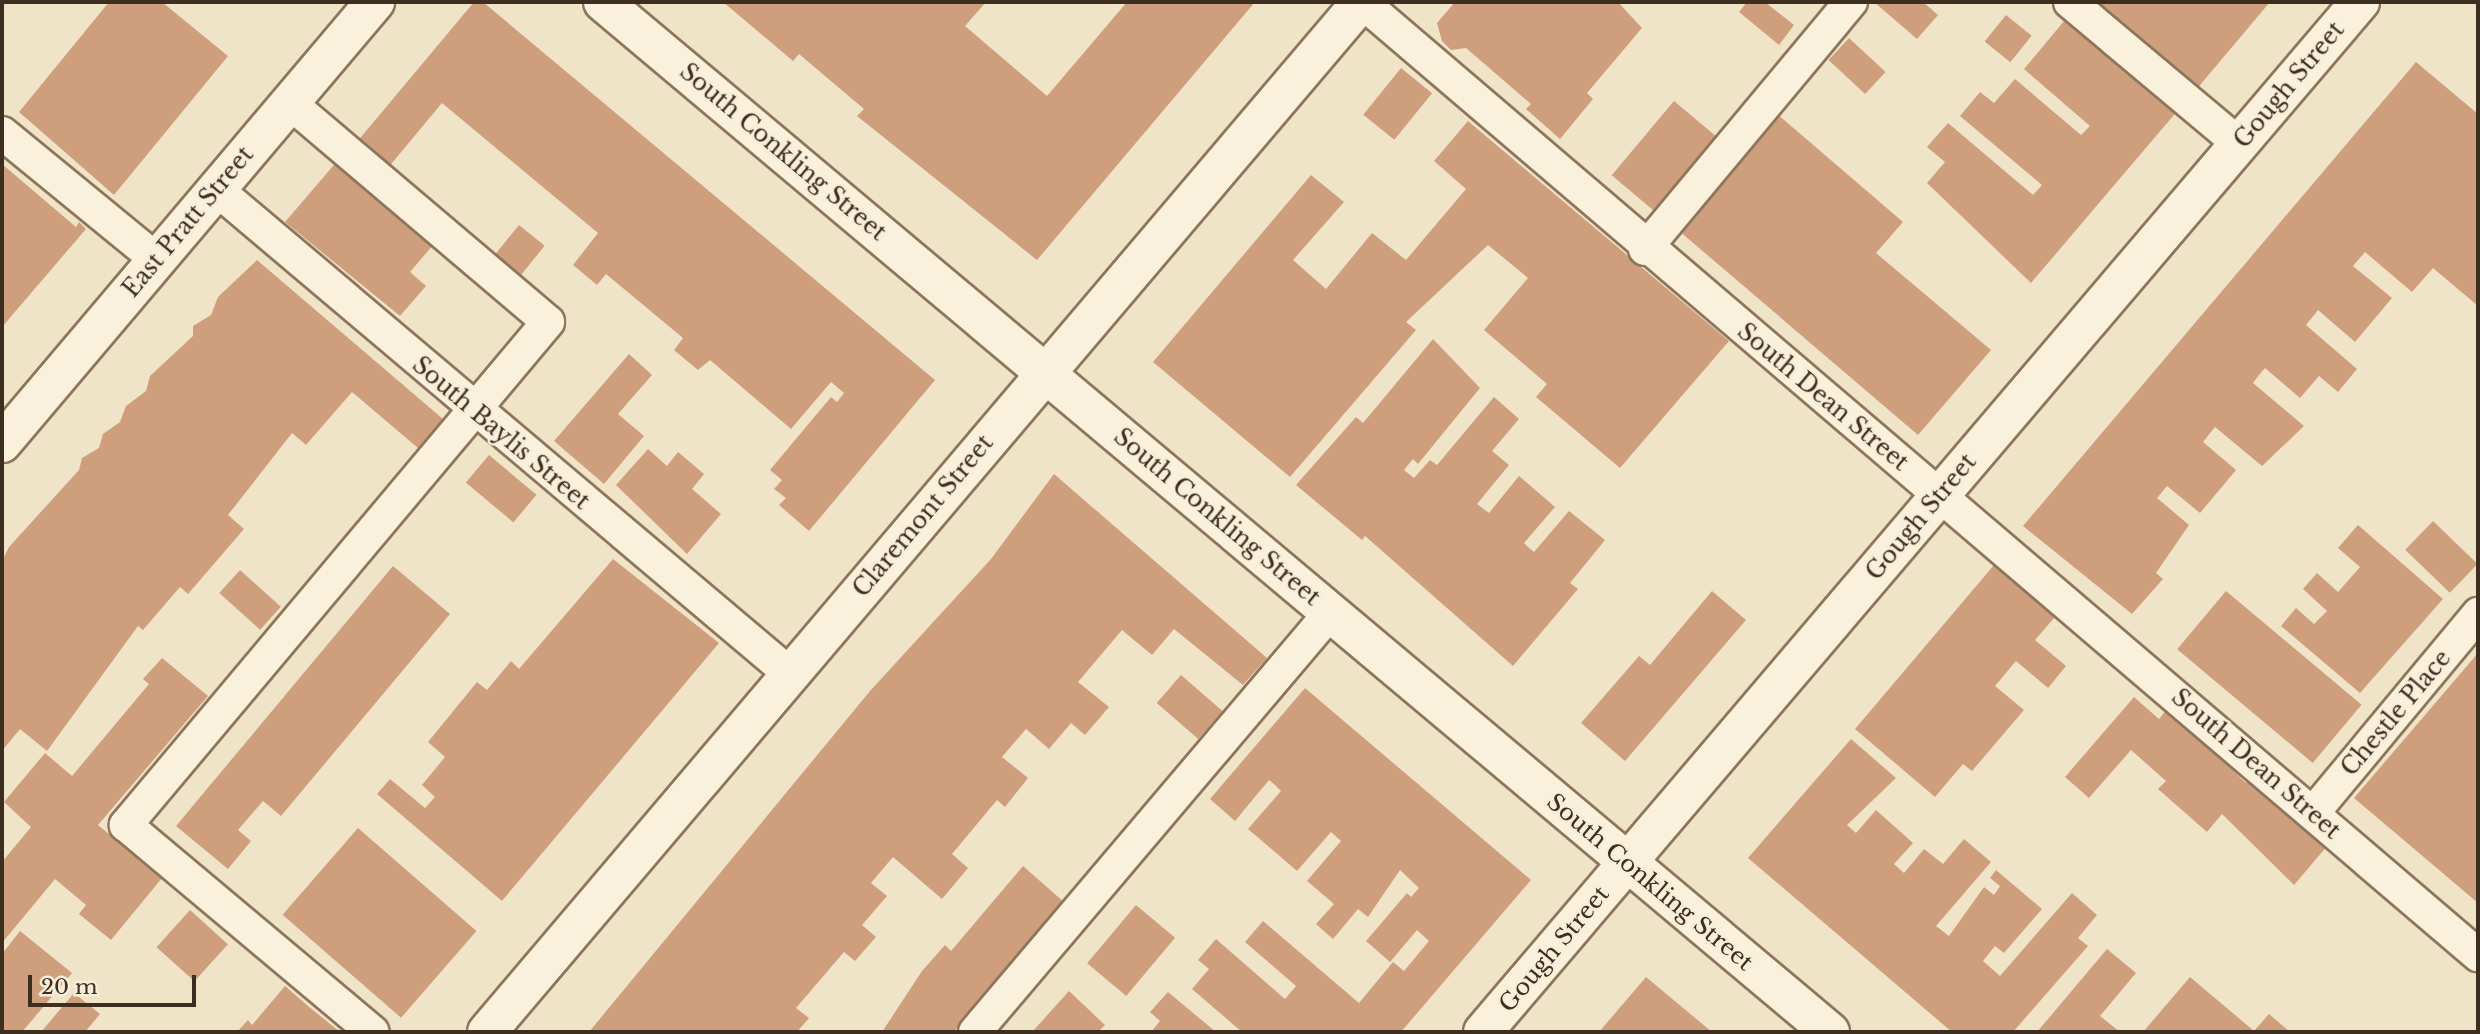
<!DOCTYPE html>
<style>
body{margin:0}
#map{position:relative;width:2480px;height:1034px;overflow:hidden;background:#f0e4c8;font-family:"Libre Baskerville",serif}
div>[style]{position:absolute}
.building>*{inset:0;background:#cf9f7d;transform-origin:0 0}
.roads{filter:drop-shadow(2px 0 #8d765c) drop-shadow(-2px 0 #8d765c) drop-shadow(0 2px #8d765c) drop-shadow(0 -2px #8d765c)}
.service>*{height:32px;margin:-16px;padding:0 16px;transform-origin:16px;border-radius:16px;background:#faf1dc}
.minor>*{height:38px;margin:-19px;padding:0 19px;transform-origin:19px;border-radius:19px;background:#faf1dc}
.tertiary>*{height:38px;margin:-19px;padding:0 19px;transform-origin:19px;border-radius:19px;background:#faf1dc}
span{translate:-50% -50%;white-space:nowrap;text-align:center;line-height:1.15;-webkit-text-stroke:5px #f7eed8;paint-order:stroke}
.street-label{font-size:23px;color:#3d2e20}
.frame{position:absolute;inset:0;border:4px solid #3d2e20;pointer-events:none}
.scale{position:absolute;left:28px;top:975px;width:168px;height:32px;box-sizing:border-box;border:4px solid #3d2e20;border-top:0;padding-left:9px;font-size:21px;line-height:24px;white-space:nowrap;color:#3d2e20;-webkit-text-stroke:5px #f7eed8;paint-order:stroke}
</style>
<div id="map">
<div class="building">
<i style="clip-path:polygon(109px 2px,162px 2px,228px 56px,114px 195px,19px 112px)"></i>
<i style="clip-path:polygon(474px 2px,483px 2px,935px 380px,809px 531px,779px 505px,786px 498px,774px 489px,782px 480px,770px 470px,831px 397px,837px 402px,844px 393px,831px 382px,791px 429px,710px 360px,698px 370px,674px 350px,683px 338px,606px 274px,597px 285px,573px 265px,598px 233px,442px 103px,387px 169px,356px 143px)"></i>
<i style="clip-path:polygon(723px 2px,986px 2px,965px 26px,1047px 96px,1127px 2px,1255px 2px,1037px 260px,857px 116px,864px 109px,799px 54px,793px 61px)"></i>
<i style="clip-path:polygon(1455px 2px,1618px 2px,1642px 28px,1587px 93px,1593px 99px,1560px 139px,1526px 109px,1531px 104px,1466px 48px,1451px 50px,1442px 41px,1437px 23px)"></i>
<i style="clip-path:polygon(1747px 2px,1765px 2px,1794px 25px,1779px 45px,1739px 12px)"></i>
<i style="clip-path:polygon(1874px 2px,1923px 2px,1938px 15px,1917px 39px)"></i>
<i style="clip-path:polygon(2093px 2px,2270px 2px,2195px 91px)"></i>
<i style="left:2006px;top:15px;width:33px;height:34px;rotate:39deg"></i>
<i style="clip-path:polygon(2065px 20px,2179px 109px,2031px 283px,1927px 183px,1945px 162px,1927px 147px,1948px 123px,2033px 195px,2042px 185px,1960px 116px,1980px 92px,1994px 103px,2015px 79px,2081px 135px,2090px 126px,2024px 69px)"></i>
<i style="left:1849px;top:38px;width:50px;height:30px;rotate:43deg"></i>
<i style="clip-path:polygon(2416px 62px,2478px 114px,2478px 306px,2433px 268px,2412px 292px,2365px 252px,2353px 266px,2392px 298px,2355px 342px,2318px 310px,2306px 325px,2357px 369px,2338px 392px,2319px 376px,2300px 398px,2265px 368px,2259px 375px,2253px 383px,2304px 426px,2262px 466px,2215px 427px,2203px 442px,2236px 470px,2200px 513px,2167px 486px,2157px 498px,2189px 525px,2156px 573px,2163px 579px,2132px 614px,2023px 526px)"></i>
<i style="left:1401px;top:68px;width:40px;height:60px;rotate:39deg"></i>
<i style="left:1674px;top:101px;width:56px;height:97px;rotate:40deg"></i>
<i style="clip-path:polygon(1777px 114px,1903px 222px,1876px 253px,1991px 350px,1918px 435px,1678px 230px)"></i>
<i style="clip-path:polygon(1468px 121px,1729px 341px,1620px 468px,1536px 397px,1547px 384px,1484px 330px,1528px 278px,1488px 245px,1406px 322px,1416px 330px,1290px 477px,1153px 362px,1311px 175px,1344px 202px,1293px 260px,1326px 289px,1372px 233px,1406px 260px,1466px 189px,1434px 161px)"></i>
<i style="clip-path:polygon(339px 159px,434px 244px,410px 272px,426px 286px,400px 316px,285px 222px)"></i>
<i style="clip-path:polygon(2px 164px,76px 227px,79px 222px,86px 229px,2px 327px)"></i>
<i style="left:519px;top:225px;width:33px;height:43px;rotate:39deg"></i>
<i style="clip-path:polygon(257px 260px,443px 419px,418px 448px,352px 392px,306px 445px,292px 433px,228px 515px,244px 529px,188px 594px,180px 587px,143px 630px,138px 626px,47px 751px,20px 729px,2px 751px,2px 561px,9px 547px,79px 470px,82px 458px,99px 448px,103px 434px,120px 422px,126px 406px,146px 391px,150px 376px,193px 336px,193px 326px,211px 315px,218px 297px)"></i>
<i style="clip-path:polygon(1433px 339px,1480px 388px,1418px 464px,1413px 459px,1404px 470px,1414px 478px,1430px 460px,1437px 465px,1494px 397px,1519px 419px,1492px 451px,1509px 465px,1477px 504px,1489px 513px,1519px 476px,1555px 507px,1524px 543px,1529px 548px,1534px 552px,1569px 511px,1605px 540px,1570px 583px,1578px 589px,1513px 666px,1365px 536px,1362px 540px,1296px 485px,1356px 417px,1363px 423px)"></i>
<i style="clip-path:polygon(629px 354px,652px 375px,618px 414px,644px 436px,604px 484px,554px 441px)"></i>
<i style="clip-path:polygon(648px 449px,667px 466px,678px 452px,704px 474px,692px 489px,721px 514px,687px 554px,616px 485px)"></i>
<i style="left:489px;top:455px;width:62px;height:36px;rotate:40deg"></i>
<i style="clip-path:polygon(1054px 474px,1267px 658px,1243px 685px,1174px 629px,1152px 655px,1122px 630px,1078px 682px,1109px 707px,1085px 735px,1071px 723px,1049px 749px,1026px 729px,1002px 757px,1028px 778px,1005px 807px,997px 800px,952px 854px,968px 868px,942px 899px,893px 857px,871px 883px,887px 896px,862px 925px,876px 937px,855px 961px,844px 952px,796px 1008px,809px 1018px,797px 1032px,589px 1032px,870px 691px,991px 559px)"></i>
<i style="left:2433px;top:521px;width:62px;height:40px;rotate:44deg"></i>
<i style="clip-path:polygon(2358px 525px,2443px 599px,2360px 693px,2281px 626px,2296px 608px,2314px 624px,2327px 611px,2303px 589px,2317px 573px,2338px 592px,2360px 567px,2338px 548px)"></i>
<i style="clip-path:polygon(613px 559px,719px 643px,502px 901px,377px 794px,390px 779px,425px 808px,435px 797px,422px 785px,445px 757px,428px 742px,477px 682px,487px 690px,511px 661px,519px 669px)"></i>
<i style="clip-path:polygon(1994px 565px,2055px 617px,2035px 640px,2066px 666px,2048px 688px,2016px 661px,1995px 686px,2024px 710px,1972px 771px,1963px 764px,1935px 797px,1855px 729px)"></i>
<i style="clip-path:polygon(393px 566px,450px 614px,281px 816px,263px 801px,238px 830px,251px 841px,228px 869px,176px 826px)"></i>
<i style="left:240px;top:570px;width:55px;height:31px;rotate:42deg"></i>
<i style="clip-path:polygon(1712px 591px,1746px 620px,1625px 761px,1581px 723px,1639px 656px,1650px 665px)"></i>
<i style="left:2226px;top:591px;width:177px;height:76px;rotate:40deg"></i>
<i style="clip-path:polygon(2478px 653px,2478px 903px,2354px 798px)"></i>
<i style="clip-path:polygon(162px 658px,208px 696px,98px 825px,162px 878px,111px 940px,79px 914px,86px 905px,55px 879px,2px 943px,2px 862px,31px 827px,4px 802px,45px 753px,72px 776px,149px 684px,143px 679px)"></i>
<i style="left:1181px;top:675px;width:55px;height:37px;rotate:41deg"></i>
<i style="clip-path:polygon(1305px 688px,1531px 880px,1401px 1032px,1242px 1032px,1192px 989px,1209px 969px,1198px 960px,1216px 939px,1285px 999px,1296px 986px,1245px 942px,1263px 921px,1359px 1003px,1393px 962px,1404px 971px,1429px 941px,1417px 930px,1390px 962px,1366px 941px,1407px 893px,1411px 897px,1419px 888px,1400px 870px,1368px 917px,1358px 909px,1333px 939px,1316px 924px,1334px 904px,1307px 881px,1341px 841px,1331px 832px,1297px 871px,1248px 829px,1281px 791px,1275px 785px,1269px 780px,1235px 821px,1210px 799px)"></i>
<i style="clip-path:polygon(2134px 697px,2159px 719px,2168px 708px,2246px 783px,2250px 777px,2328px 845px,2294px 885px,2222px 814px,2207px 832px,2158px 789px,2166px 781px,2131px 750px,2089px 798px,2065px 777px)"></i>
<i style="clip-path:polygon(1851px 739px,1896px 778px,1847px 825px,1856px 833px,1876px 810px,1913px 843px,1894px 864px,1904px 873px,1924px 849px,1943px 864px,1964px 839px,1991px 862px,1936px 926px,1949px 936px,1984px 887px,1994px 895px,2000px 886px,1990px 878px,1996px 870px,2042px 909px,2004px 953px,1995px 946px,1983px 961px,2000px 976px,2072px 893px,2097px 915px,2078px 938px,2088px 946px,2013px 1032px,1952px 1032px,1748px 858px)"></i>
<i style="left:358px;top:828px;width:157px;height:115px;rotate:41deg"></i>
<i style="clip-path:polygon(1023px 866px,1065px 903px,954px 1032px,882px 1032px,922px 971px,945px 945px,951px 951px)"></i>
<i style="left:1136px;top:905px;width:51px;height:76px;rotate:40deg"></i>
<i style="left:190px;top:910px;width:51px;height:50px;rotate:42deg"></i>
<i style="clip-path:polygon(20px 931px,72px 973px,22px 1032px,2px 1032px,2px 954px)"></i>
<i style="clip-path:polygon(2107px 949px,2136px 973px,2100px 1016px,2120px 1032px,2037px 1032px)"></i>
<i style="clip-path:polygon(1646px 977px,1712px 1032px,1599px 1032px)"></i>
<i style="clip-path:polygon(2190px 977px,2254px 1031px,2269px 1014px,2290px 1032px,2143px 1032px)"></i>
<i style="clip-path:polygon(285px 986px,308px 1006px,340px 1032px,237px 1032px,248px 1020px,252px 1025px)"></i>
<i style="clip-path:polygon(1069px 991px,1105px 1025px,1098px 1032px,1032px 1032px)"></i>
<i style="clip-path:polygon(1168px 992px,1216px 1032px,1151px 1032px,1160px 1021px,1150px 1012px)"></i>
<i style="clip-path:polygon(74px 993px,100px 1014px,85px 1032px,41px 1032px)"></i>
</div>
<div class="roads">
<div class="service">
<i style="left:1362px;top:2px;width:1468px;rotate:40.5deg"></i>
<i style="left:2070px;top:2px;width:221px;rotate:40deg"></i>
<i style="left:290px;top:103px;width:338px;rotate:40.3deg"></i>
<i style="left:548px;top:322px;width:657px;rotate:130deg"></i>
<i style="left:126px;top:825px;width:322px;rotate:40deg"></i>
<i style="left:2px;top:133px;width:199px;rotate:39.3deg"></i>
<i style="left:216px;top:189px;width:750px;rotate:40.19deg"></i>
<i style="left:1645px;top:249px;width:322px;rotate:-50.2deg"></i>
<i style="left:2313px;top:813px;width:259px;rotate:-50.3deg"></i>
<i style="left:975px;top:1032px;width:549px;rotate:-49.73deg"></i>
</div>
<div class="minor">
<i style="left:2px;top:443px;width:578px;rotate:-49.78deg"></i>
<i style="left:487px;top:1032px;width:1351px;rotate:-49.68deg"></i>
<i style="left:1483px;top:1032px;width:1353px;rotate:-49.59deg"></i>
</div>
<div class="tertiary">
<i style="left:603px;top:2px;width:1602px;rotate:40.01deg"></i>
</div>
</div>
<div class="street-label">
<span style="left:2289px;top:85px;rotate:-50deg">Gough Street</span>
<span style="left:783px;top:152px;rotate:40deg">South Conkling Street</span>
<span style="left:188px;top:222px;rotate:-50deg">East Pratt Street</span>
<span style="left:1823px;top:397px;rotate:40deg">South Dean Street</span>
<span style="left:501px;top:433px;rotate:40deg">South Baylis Street</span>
<span style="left:923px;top:516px;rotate:-50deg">Claremont Street</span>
<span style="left:1217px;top:517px;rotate:40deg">South Conkling Street</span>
<span style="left:1921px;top:517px;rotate:-50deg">Gough Street</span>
<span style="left:2396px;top:713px;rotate:-50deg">Chestle Place</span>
<span style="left:2256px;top:764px;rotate:41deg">South Dean Street</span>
<span style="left:1650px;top:882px;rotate:40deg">South Conkling Street</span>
<span style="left:1554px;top:949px;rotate:-50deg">Gough Street</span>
</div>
<div class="frame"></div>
<div class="scale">20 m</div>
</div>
